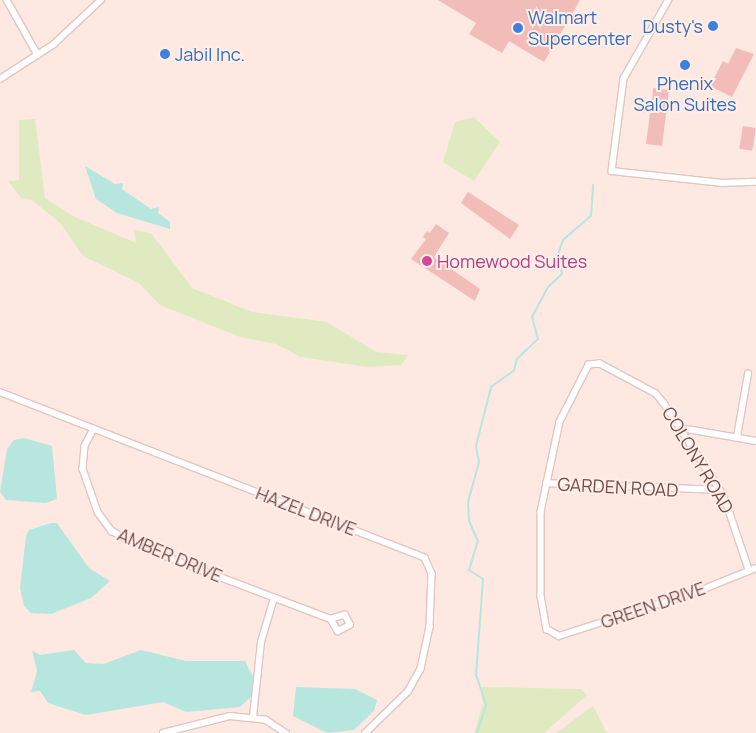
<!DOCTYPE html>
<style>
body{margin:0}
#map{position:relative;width:756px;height:733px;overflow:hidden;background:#fde9e1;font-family:Manrope,sans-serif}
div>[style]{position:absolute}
.green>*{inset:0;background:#dfeac0}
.water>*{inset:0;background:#b6e6dd}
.stream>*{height:2px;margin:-1px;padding:0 1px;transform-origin:1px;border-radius:1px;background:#b6e6dd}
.building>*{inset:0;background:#f2bcb9;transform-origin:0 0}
.roads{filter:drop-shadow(1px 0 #e3c5c0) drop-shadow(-1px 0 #e3c5c0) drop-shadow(0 1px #e3c5c0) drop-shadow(0 -1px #e3c5c0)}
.minor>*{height:5.5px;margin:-2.75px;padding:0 2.75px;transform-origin:2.75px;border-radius:2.75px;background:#fff}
.dots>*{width:14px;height:14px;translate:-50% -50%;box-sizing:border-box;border:2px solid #ffeee8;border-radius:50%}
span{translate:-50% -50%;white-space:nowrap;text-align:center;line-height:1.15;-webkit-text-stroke:4px #ffeee8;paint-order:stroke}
.shop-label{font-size:18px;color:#366cbe}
.left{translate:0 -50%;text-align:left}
.right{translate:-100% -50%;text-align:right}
.hotel-label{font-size:18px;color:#b23c85}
.street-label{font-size:18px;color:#744948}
</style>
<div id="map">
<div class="green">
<i style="clip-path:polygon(474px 117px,500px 142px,474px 181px,443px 162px,455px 122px)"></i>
<i style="clip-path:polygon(35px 119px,45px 198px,75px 217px,136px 243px,134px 230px,151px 233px,192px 288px,252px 312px,327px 322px,376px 352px,408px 355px,401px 365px,367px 367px,301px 357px,276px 344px,240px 337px,160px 305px,139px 283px,83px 256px,60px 223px,32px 200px,22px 199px,8px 181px,19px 180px,19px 120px)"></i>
<i style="clip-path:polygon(480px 687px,581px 689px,587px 695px,544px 733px,474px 733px,483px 703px)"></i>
<i style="clip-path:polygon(593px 706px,607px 733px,556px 733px)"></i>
</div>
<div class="water">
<i style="clip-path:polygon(85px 166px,115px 184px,123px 183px,122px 189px,151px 209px,159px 207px,158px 213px,170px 222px,170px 229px,117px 213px,96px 199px)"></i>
<i style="clip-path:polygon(24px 438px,52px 446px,57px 499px,46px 503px,6px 500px,0 492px,7px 449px,14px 440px)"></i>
<i style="clip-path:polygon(51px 523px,57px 523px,89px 568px,110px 581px,91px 598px,51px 614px,31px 613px,24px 606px,20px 588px,26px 536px,29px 530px)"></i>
<i style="clip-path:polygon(32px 650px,40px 655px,74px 650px,86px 663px,104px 664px,141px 650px,186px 661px,245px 661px,256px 683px,251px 697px,240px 707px,186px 712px,163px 702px,86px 715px,48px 703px,40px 691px,31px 692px,37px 671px)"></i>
<i style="clip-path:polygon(296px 687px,355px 689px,377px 700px,374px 711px,354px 730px,327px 733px,293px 716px)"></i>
</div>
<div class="stream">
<i style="left:477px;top:733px;width:29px;rotate:-72deg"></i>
<i style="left:486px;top:705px;width:32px;rotate:-108deg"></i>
<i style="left:476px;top:675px;width:96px;rotate:-85.8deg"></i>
<i style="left:483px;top:579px;width:17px;rotate:-147deg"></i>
<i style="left:469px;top:570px;width:30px;rotate:-73deg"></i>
<i style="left:478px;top:541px;width:22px;rotate:-114deg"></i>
<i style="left:469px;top:521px;width:19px;rotate:-93deg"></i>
<i style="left:468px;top:502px;width:41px;rotate:-74.6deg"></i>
<i style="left:479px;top:462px;width:16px;rotate:-101deg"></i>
<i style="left:476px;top:446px;width:61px;rotate:-75.7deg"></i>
<i style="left:491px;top:387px;width:29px;rotate:-36deg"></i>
<i style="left:514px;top:370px;width:11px;rotate:-75deg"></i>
<i style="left:517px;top:359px;width:29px;rotate:-44deg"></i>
<i style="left:538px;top:339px;width:23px;rotate:-105deg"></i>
<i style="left:532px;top:317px;width:34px;rotate:-62deg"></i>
<i style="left:548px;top:287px;width:19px;rotate:-43deg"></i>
<i style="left:562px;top:274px;width:20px;rotate:-101deg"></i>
<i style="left:558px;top:254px;width:15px;rotate:-70deg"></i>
<i style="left:563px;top:240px;width:37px;rotate:-41deg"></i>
<i style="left:591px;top:216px;width:31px;rotate:-86deg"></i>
</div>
<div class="building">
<i style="clip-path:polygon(438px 0,580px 0,544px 62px,509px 41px,502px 53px,469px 34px,476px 23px)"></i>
<i style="clip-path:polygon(736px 48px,754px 54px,732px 97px,710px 86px,723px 61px,728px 64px)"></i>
<i style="clip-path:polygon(653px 88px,669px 90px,662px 146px,646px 144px,650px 113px,638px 111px,639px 101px,652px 103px)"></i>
<i style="left:743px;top:126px;width:13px;height:23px;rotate:9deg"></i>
<i style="clip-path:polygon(468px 192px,519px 225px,510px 239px,461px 203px)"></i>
<i style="clip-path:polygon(436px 224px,449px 233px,434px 257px,480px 289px,475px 301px,411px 259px,426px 239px,423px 237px,427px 231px,430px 233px)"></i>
</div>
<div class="roads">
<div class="minor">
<i style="left:7px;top:0;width:63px;rotate:60.6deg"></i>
<i style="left:669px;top:0;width:91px;rotate:119.7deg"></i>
<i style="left:624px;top:79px;width:93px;rotate:97.4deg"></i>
<i style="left:612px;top:171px;width:111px;rotate:6.2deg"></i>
<i style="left:722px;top:183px;width:34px;rotate:-2deg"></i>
<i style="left:0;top:79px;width:64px;rotate:-32.9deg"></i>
<i style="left:54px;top:44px;width:64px;rotate:-43.1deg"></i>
<i style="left:0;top:392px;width:456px;rotate:21.3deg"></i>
<i style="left:425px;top:558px;width:17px;rotate:66deg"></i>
<i style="left:432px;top:574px;width:53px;rotate:92.2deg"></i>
<i style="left:430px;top:627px;width:43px;rotate:102.1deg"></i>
<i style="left:421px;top:669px;width:26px;rotate:119deg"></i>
<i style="left:408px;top:692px;width:59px;rotate:135.7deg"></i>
<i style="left:681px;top:428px;width:76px;rotate:9.8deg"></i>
<i style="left:93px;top:431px;width:17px;rotate:118deg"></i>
<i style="left:85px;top:446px;width:23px;rotate:95deg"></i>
<i style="left:83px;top:469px;width:46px;rotate:70.8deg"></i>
<i style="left:98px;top:512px;width:24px;rotate:54deg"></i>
<i style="left:112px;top:531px;width:28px;rotate:30deg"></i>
<i style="left:136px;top:545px;width:209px;rotate:20.8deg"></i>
<i style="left:331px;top:619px;width:14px;rotate:60deg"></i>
<i style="left:338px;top:631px;width:13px;rotate:-27deg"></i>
<i style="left:350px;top:625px;width:11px;rotate:-117deg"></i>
<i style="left:345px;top:615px;width:15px;rotate:164deg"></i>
<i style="left:737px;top:437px;width:64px;rotate:-80.1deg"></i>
<i style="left:546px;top:483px;width:173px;rotate:2.3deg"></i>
<i style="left:749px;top:571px;width:78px;rotate:-108.7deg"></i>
<i style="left:724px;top:497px;width:111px;rotate:-122.8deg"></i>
<i style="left:664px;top:404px;width:13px;rotate:-129deg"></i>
<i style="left:656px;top:394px;width:64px;rotate:-151.8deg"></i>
<i style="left:600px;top:364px;width:11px;rotate:175deg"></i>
<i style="left:589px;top:365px;width:64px;rotate:117deg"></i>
<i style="left:560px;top:422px;width:92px;rotate:101.9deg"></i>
<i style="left:541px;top:512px;width:84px;rotate:90deg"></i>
<i style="left:541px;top:596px;width:34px;rotate:80deg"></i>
<i style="left:547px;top:629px;width:14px;rotate:30deg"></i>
<i style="left:559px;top:636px;width:147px;rotate:-17.8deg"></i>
<i style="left:699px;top:591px;width:61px;rotate:-22deg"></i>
<i style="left:253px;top:717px;width:75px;rotate:-83.9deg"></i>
<i style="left:261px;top:642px;width:46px;rotate:-73.5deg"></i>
<i style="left:163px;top:733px;width:69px;rotate:-14.2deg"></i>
<i style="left:230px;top:716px;width:36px;rotate:6deg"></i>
<i style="left:266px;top:720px;width:24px;rotate:33deg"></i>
</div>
</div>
<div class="dots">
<i style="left:713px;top:26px;background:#3f7fe0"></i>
<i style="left:518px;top:28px;background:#3f7fe0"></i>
<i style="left:165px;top:54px;background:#3f7fe0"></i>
<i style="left:685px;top:65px;background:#3f7fe0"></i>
<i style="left:427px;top:261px;background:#d1479c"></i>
</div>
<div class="shop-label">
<span class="left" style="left:528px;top:28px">Walmart<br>Supercenter</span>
<span class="right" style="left:703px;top:26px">Dusty's</span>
<span class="left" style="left:175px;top:54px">Jabil Inc.</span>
<span style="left:685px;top:94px">Phenix<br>Salon Suites</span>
</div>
<div class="hotel-label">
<span class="left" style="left:437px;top:261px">Homewood Suites</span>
</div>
<div class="street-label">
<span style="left:698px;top:460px;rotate:59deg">COLONY ROAD</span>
<span style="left:618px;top:487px;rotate:3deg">GARDEN ROAD</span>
<span style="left:306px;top:511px;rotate:21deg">HAZEL DRIVE</span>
<span style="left:170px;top:555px;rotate:23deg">AMBER DRIVE</span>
<span style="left:653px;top:605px;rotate:-19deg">GREEN DRIVE</span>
</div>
</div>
